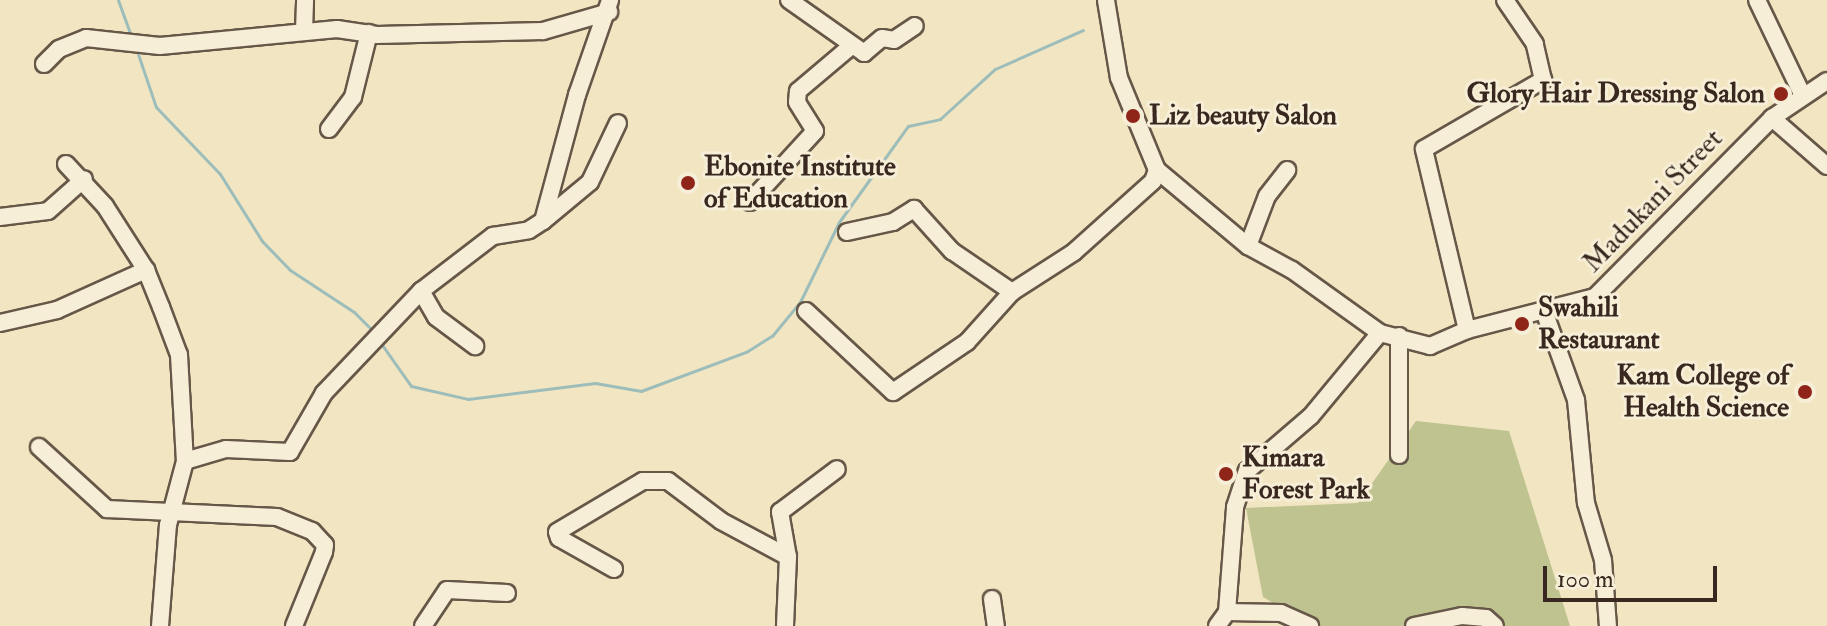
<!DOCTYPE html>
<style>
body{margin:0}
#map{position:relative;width:1827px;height:626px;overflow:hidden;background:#f2e5c1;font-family:"IM FELL Double Pica",serif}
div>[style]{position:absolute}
.green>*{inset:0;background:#bec390}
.stream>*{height:3px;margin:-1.5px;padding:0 1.5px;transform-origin:1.5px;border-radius:1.5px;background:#9dbdbb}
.roads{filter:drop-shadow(2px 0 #665748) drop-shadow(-2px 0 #665748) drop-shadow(0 2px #665748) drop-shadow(0 -2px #665748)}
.minor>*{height:16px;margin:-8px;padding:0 8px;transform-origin:8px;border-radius:8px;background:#f7eed7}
.dots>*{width:22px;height:22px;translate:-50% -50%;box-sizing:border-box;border:4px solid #f7eed7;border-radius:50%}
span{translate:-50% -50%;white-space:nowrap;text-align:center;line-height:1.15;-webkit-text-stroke:6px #f7eed7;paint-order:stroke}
.poi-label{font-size:28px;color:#38281f;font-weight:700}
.right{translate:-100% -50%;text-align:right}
.left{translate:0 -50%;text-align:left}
.street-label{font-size:28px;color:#38281f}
.scale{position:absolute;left:1543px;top:566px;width:174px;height:36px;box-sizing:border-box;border:4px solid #38281f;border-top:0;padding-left:10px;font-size:24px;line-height:28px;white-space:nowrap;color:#38281f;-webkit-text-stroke:6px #f7eed7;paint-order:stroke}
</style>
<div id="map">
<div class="green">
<i style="clip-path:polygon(1416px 421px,1509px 431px,1570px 626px,1312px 626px,1263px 597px,1246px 508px,1358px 503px)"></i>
</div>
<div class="stream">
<i style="left:118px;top:0;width:38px;rotate:70deg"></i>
<i style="left:137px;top:51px;width:59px;rotate:71.3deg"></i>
<i style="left:156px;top:107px;width:93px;rotate:46.3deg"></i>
<i style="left:220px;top:174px;width:79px;rotate:57.9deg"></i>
<i style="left:262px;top:241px;width:40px;rotate:46deg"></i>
<i style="left:290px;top:270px;width:77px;rotate:33.3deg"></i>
<i style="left:354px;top:312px;width:28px;rotate:45deg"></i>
<i style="left:380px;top:342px;width:54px;rotate:54.8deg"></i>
<i style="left:411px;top:386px;width:58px;rotate:12.8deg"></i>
<i style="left:468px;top:399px;width:128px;rotate:-7.2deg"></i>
<i style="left:595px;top:383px;width:47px;rotate:9.9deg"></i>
<i style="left:641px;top:391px;width:112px;rotate:-20.4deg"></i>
<i style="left:746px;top:352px;width:31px;rotate:-32deg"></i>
<i style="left:772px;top:336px;width:44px;rotate:-50.5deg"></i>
<i style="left:800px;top:302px;width:89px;rotate:-64deg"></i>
<i style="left:839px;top:222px;width:118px;rotate:-54.3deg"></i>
<i style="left:908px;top:126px;width:33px;rotate:-12deg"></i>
<i style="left:940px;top:119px;width:74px;rotate:-42.3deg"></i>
<i style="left:995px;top:69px;width:96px;rotate:-23.9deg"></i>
</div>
<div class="roads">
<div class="minor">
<i style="left:789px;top:0;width:92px;rotate:35.2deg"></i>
<i style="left:864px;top:53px;width:23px;rotate:-40deg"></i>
<i style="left:882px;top:38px;width:12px;rotate:9deg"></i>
<i style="left:894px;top:40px;width:25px;rotate:-34deg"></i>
<i style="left:1757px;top:0;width:106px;rotate:64.4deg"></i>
<i style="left:304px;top:31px;width:31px;rotate:-88deg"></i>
<i style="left:44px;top:64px;width:21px;rotate:-45deg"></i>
<i style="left:59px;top:49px;width:29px;rotate:-22deg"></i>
<i style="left:86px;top:38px;width:74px;rotate:6.2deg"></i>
<i style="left:160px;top:46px;width:178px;rotate:-5.5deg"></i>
<i style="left:337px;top:29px;width:40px;rotate:8.5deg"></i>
<i style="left:377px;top:35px;width:166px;rotate:-1.4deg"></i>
<i style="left:543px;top:31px;width:69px;rotate:-16.1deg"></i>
<i style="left:1772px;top:118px;width:73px;rotate:41.1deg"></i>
<i style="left:329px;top:129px;width:40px;rotate:-53deg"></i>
<i style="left:353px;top:97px;width:66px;rotate:-76deg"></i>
<i style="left:66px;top:164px;width:57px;rotate:47.1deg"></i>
<i style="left:105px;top:206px;width:76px;rotate:57.4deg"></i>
<i style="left:146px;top:270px;width:40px;rotate:68deg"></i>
<i style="left:161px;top:307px;width:51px;rotate:69.4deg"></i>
<i style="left:179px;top:355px;width:106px;rotate:86.8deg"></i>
<i style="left:1157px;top:170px;width:119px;rotate:39.9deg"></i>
<i style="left:1248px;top:246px;width:50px;rotate:28.6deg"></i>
<i style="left:1292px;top:270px;width:108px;rotate:35.6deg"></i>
<i style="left:750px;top:202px;width:96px;rotate:-47.5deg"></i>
<i style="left:815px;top:131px;width:34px;rotate:-122deg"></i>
<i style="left:797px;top:102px;width:11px;rotate:-85deg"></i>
<i style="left:798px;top:91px;width:68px;rotate:-40.2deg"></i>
<i style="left:0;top:217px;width:48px;rotate:-7.1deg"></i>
<i style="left:48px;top:211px;width:48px;rotate:-41.6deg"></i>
<i style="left:543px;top:221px;width:61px;rotate:-39.7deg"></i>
<i style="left:590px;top:182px;width:65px;rotate:-64.6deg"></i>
<i style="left:847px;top:232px;width:47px;rotate:-12.3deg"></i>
<i style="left:893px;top:222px;width:25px;rotate:-32deg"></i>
<i style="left:914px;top:209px;width:57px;rotate:47.9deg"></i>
<i style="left:952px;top:251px;width:73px;rotate:34.3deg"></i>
<i style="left:1248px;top:246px;width:53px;rotate:-69.2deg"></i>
<i style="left:1267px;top:196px;width:33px;rotate:-52deg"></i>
<i style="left:421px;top:291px;width:30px;rotate:60deg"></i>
<i style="left:436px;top:317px;width:49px;rotate:36.6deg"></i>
<i style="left:806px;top:311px;width:119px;rotate:43deg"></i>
<i style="left:893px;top:392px;width:89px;rotate:-34deg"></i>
<i style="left:967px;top:342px;width:67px;rotate:-48deg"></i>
<i style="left:1012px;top:292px;width:74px;rotate:-32.8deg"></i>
<i style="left:1074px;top:252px;width:106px;rotate:-41.9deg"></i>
<i style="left:1153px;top:181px;width:12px;rotate:-70deg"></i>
<i style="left:1157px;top:170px;width:100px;rotate:-112.4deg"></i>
<i style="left:1119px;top:78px;width:79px;rotate:-99.5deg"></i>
<i style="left:1544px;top:311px;width:95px;rotate:70.2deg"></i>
<i style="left:1576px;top:400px;width:103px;rotate:84.5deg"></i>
<i style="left:1586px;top:503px;width:59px;rotate:73.4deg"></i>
<i style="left:1603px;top:560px;width:66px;rotate:85.7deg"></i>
<i style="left:0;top:323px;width:58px;rotate:-12.8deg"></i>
<i style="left:57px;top:310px;width:98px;rotate:-24.2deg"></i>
<i style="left:1467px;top:330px;width:186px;rotate:-103.4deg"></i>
<i style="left:1424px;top:149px;width:138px;rotate:-30.1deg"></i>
<i style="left:1543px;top:80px;width:37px;rotate:-103deg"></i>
<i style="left:1535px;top:44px;width:53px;rotate:-124.3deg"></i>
<i style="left:1399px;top:336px;width:119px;rotate:90deg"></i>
<i style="left:39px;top:447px;width:92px;rotate:42.4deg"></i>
<i style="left:107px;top:509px;width:170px;rotate:2.7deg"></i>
<i style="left:277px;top:517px;width:38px;rotate:22deg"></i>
<i style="left:312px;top:531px;width:19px;rotate:47deg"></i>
<i style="left:325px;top:545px;width:7px;rotate:98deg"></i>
<i style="left:324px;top:552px;width:80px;rotate:112.1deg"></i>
<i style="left:788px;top:557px;width:46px;rotate:-100.1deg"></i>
<i style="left:780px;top:512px;width:71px;rotate:-37deg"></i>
<i style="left:614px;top:569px;width:63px;rotate:-150.6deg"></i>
<i style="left:559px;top:538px;width:6px;rotate:-108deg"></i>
<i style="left:557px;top:532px;width:100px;rotate:-30.7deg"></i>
<i style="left:643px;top:481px;width:25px"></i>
<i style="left:668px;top:481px;width:66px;rotate:37deg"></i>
<i style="left:721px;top:521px;width:76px;rotate:28.2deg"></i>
<i style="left:788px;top:557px;width:69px;rotate:92.5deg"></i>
<i style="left:992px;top:599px;width:27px;rotate:82deg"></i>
<i style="left:1227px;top:612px;width:54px;rotate:1.1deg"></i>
<i style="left:1281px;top:613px;width:32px;rotate:24deg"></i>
<i style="left:160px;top:626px;width:101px;rotate:-85.5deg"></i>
<i style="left:168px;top:525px;width:66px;rotate:-75.1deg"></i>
<i style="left:185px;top:461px;width:43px;rotate:-16.3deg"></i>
<i style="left:226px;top:449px;width:64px;rotate:2.7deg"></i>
<i style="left:290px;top:452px;width:68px;rotate:-60deg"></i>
<i style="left:324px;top:393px;width:141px;rotate:-46.4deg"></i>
<i style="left:421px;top:291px;width:91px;rotate:-37.4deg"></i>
<i style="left:493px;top:236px;width:36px;rotate:-9deg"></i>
<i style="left:529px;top:230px;width:17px;rotate:-33deg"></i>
<i style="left:543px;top:221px;width:131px;rotate:-74.9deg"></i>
<i style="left:577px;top:95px;width:101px;rotate:-70.8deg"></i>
<i style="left:423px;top:626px;width:43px;rotate:-56.3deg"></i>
<i style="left:447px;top:590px;width:60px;rotate:2.9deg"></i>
<i style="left:1217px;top:626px;width:17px;rotate:-54deg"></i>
<i style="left:1227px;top:612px;width:105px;rotate:-85.6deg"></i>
<i style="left:1235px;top:507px;width:38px;rotate:-72deg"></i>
<i style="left:1247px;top:471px;width:84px;rotate:-40.7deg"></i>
<i style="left:1311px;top:416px;width:108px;rotate:-50.3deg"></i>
<i style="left:1380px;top:333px;width:52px;rotate:14.6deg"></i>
<i style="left:1430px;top:346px;width:40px;rotate:-23.4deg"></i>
<i style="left:1467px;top:330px;width:132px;rotate:-14.5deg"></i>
<i style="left:1595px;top:297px;width:252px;rotate:-45.3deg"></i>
<i style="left:1772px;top:118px;width:66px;rotate:-33.9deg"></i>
<i style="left:1414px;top:626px;width:49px;rotate:-11.8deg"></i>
<i style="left:1462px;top:616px;width:24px;rotate:5deg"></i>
<i style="left:1486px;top:618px;width:12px;rotate:42deg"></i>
</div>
</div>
<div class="dots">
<i style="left:1781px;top:94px;background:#8f2418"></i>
<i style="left:1133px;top:116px;background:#8f2418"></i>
<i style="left:688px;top:183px;background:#8f2418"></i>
<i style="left:1522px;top:324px;background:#8f2418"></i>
<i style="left:1805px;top:392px;background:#8f2418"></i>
<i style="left:1226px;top:474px;background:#8f2418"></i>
</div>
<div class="poi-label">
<span class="right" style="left:1765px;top:94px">Glory Hair Dressing Salon</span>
<span class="left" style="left:1149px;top:116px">Liz beauty Salon</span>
<span class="left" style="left:704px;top:183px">Ebonite Institute<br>of Education</span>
<span class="left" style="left:1538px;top:324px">Swahili<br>Restaurant</span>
<span class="right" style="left:1789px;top:392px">Kam College of<br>Health Science</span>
<span class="left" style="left:1242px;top:474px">Kimara<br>Forest Park</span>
</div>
<div class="street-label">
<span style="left:1653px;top:201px;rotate:-46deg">Madukani Street</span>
</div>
<div class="scale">100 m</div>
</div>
